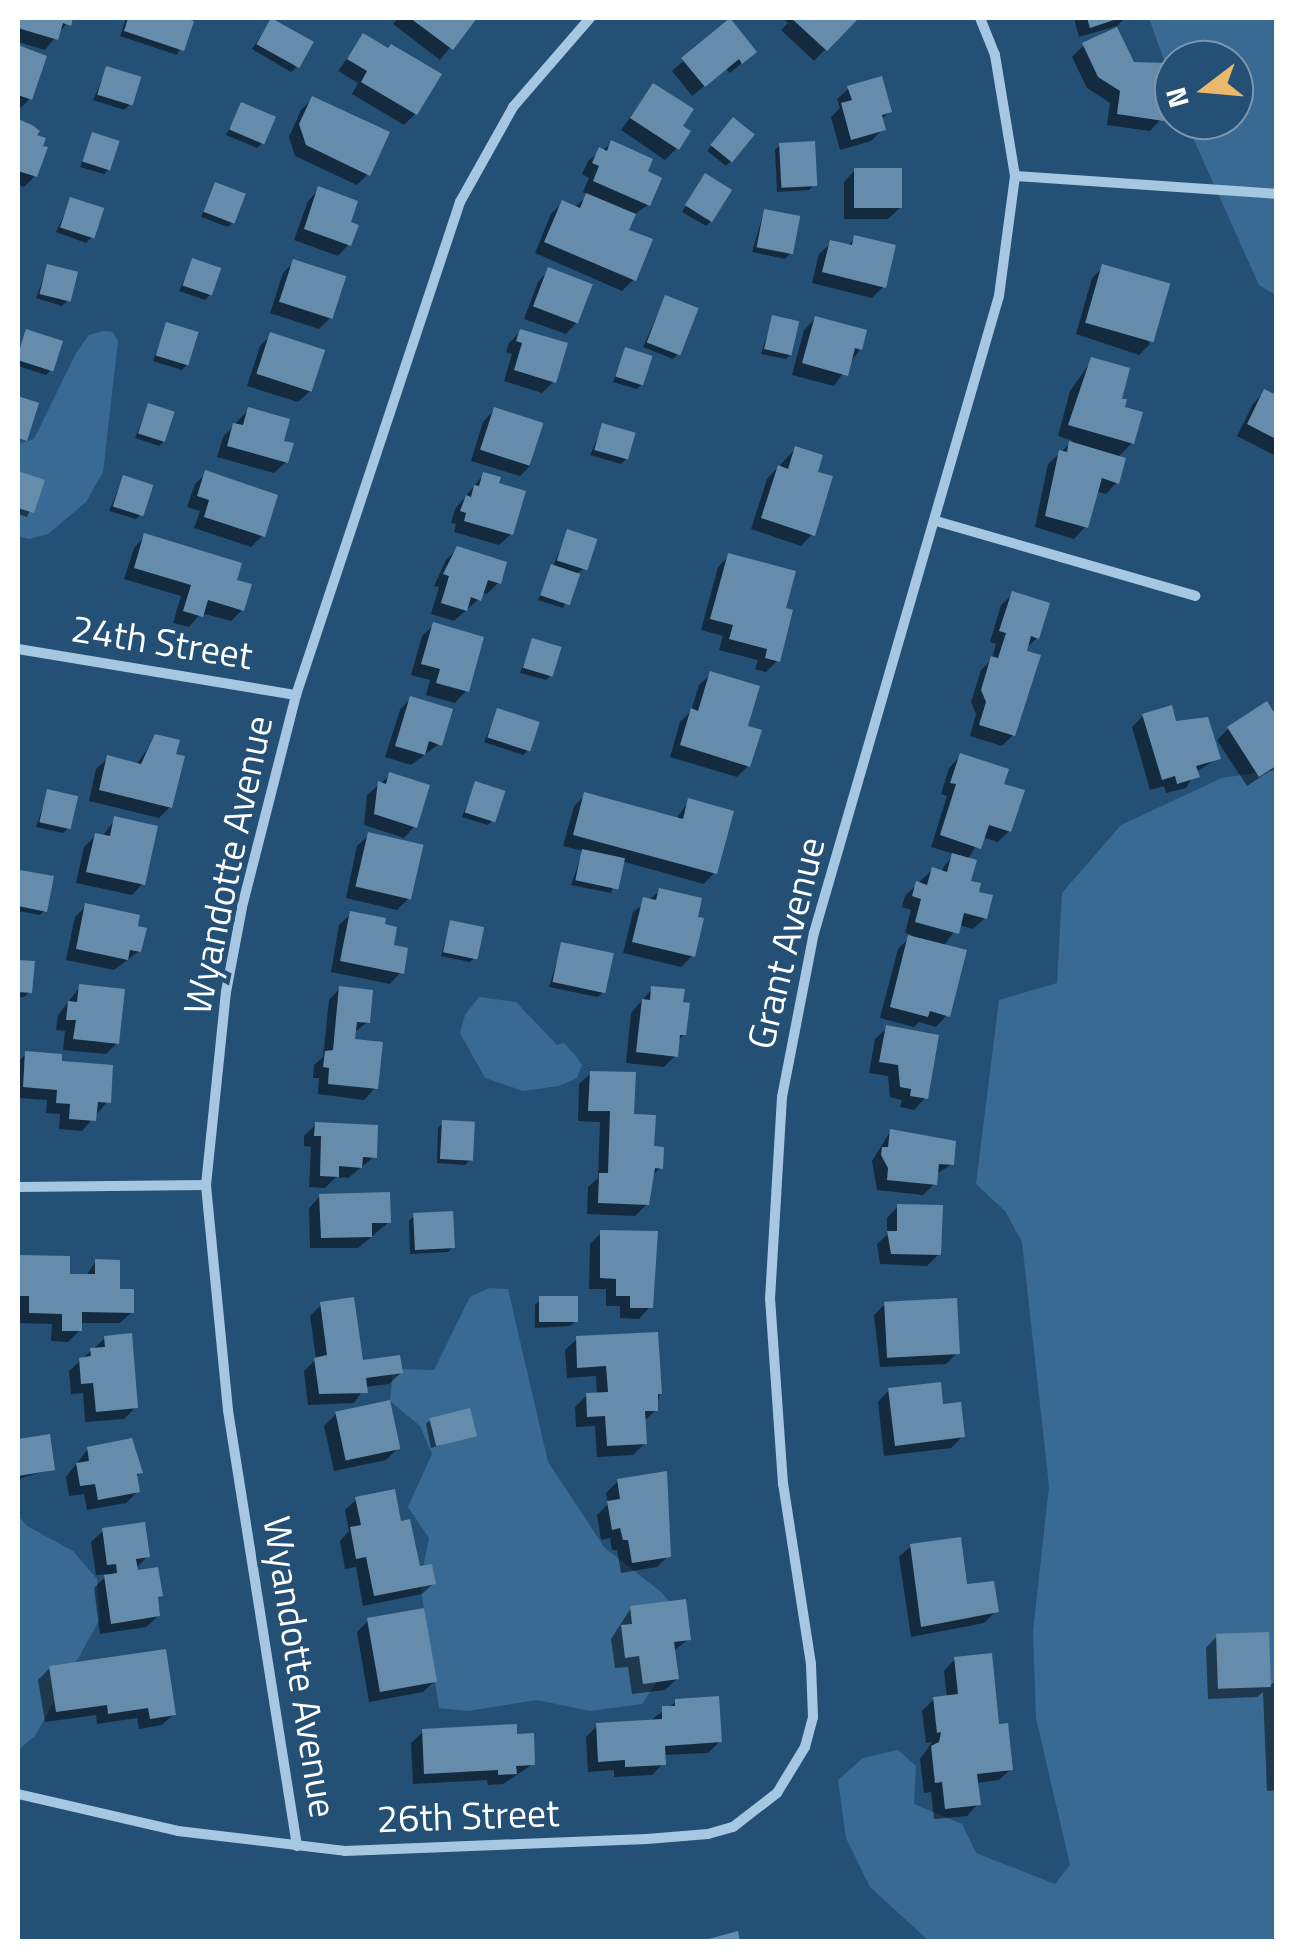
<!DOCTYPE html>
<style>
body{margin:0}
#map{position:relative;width:1294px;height:1959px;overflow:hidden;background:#255076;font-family:"Titillium Web",sans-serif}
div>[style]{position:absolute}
.green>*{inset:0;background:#396a93}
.shadow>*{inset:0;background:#0007}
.building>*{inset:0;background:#668cac;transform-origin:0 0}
.street>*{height:10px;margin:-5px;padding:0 5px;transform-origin:5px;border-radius:5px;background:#a6c7e2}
span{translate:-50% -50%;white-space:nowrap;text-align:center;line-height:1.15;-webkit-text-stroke:9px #255076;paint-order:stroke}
.street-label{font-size:38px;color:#fff}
.frame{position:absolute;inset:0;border:20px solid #fff;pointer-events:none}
.north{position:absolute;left:1154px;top:40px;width:100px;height:100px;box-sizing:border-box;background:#255076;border:2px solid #7c96ad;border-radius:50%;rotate:254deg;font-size:28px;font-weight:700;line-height:40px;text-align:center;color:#fff}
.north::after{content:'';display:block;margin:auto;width:35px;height:45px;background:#ebb96b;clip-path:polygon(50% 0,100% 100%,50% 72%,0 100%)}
</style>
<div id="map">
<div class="green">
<i style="clip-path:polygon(1149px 18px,1276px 18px,1276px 295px,1259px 285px,1185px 120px,1234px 120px,1234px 60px,1174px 60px,1174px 88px)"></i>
<i style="clip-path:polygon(103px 331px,113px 332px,118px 341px,103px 472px,86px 502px,48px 534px,29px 539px,18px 536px,18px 444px,34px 439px,76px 353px,89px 335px)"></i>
<i style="clip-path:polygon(1276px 770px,1276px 1941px,929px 1941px,870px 1887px,846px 1838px,838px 1780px,863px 1758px,898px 1750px,916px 1766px,914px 1804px,962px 1824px,976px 1853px,1055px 1884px,1070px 1865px,1036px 1718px,1033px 1632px,1049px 1486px,1022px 1242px,1005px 1211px,976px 1184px,999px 1000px,1057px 983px,1062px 893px,1121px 825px,1222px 778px)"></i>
<i style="clip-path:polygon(479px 997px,516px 1002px,557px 1045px,564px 1043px,575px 1055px,582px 1065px,577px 1078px,559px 1086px,523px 1091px,485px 1078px,460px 1033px,465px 1015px)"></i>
<i style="clip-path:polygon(489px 1288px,508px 1289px,548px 1462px,604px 1547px,661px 1592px,683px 1617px,670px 1662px,642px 1704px,590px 1711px,537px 1700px,468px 1711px,439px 1708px,420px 1583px,429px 1538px,408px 1507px,432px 1454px,420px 1426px,390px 1401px,393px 1369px,434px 1370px,470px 1297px)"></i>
<i style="clip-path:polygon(18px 1515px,27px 1526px,73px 1551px,97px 1579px,100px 1619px,35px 1736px,18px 1750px)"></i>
</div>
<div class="shadow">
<i style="clip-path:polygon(18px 18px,71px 18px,45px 50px,18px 42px)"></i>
<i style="clip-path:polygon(126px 18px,175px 18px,191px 23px,177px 55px,120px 36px)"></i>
<i style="clip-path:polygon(398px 18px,474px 18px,440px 60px,393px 24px)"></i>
<i style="clip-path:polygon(782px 18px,853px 18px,855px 19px,814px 61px,781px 30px,788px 23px)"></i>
<i style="clip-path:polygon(1074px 18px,1125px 18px,1117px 26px,1079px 37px)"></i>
<i style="clip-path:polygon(272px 19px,296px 68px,291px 72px,252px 49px)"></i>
<i style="clip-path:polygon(729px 21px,742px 63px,730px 73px,726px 69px,692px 96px,672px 71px)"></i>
<i style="clip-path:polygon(363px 36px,415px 114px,404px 125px,352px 94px,358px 83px,338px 71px)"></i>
<i style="clip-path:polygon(1083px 46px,1132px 64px,1174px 69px,1174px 109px,1163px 107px,1161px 119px,1150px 131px,1107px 125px,1110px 103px,1087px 88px,1072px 57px)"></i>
<i style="clip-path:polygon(18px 48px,44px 58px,30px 99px,18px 110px)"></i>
<i style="clip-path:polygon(107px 69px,129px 105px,124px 110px,93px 100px)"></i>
<i style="clip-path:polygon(653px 86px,680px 127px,677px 148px,665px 160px,621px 130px)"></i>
<i style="clip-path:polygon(849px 88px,889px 112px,881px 120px,883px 129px,871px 141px,840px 150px,831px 117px,840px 108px,837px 99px)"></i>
<i style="clip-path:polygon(312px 99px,368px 174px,357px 185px,295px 156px,289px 137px,301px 110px)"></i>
<i style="clip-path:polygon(242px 105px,262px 143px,257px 148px,226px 135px)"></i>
<i style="clip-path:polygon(18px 122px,31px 127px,35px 176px,24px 187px,18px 185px)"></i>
<i style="clip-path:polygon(728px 125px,731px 161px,726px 166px,707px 151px)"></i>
<i style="clip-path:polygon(93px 135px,109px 169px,104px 174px,80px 167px)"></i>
<i style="clip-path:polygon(612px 143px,645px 173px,648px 205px,633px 215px,626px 231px,634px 279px,622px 291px,535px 253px,551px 214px,562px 203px,574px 208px,588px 195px,583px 192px,589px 178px,582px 174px,588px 161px)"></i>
<i style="clip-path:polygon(780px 145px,814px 185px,809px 190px,777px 192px,775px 150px)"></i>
<i style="clip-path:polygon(855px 170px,900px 208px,888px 219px,844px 219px,844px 182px)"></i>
<i style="clip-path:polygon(700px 181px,711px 221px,706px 226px,682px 212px)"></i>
<i style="clip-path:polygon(216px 185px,233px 222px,228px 227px,201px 217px)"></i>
<i style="clip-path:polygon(319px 189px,348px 223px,349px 244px,338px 256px,294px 240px,308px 201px)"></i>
<i style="clip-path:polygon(71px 200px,91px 238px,86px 243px,56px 232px)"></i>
<i style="clip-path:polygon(764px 211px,790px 254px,785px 259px,752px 252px)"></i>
<i style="clip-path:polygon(855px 238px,883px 287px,872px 298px,812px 283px,819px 254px,831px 243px,846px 247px)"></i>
<i style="clip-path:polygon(193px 261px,210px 295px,205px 300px,179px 291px)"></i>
<i style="clip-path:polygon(294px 262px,331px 317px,319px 329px,270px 313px,283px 273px)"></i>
<i style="clip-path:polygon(48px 266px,67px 301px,62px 306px,36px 298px)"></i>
<i style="clip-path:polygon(1103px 267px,1150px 344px,1139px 355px,1076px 334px,1092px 278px)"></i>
<i style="clip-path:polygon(549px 270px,577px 322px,566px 334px,524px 319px,538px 282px)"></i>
<i style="clip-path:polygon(665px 298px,678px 354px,673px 359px,643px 347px)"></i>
<i style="clip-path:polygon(773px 318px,791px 354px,786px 359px,761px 354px)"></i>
<i style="clip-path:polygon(815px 319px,860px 349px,834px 386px,792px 375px,804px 330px)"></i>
<i style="clip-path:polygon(167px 325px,187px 365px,182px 370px,153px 361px)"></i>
<i style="clip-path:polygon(27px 332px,51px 370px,46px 375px,18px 366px,18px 351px)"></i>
<i style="clip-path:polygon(520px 332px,554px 381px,542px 393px,504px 381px,512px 354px,506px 352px,509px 343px)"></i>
<i style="clip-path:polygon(271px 335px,310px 391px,298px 402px,247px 386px,260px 346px)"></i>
<i style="clip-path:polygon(626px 350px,642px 384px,637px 389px,613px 382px)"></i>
<i style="clip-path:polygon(1092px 360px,1122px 409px,1132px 443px,1117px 458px,1117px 482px,1106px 494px,1096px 491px,1085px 527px,1074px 539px,1035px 527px,1048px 464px,1073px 441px,1058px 436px,1070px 391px)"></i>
<i style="clip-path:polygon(1276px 391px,1276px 456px,1237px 436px,1253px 404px,1264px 392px,1272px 396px)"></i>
<i style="clip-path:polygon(148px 406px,164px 441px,159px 446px,135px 438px)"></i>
<i style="clip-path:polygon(248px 410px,281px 442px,286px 462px,274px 473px,217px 457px,223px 437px)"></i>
<i style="clip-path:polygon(494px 410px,531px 465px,520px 476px,471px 461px,483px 422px)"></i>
<i style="clip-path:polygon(603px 426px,626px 459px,621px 464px,590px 455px)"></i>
<i style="clip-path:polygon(795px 449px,815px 473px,812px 534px,801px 546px,751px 529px,767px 479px)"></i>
<i style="clip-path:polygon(206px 473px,262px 536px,251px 547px,194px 528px,200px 511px,187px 507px,195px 484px)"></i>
<i style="clip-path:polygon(18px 474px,42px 482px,27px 517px,18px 514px)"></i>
<i style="clip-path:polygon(483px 475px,511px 534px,499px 545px,454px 532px,456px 524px,451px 523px,455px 509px)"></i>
<i style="clip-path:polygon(123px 478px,141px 514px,136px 519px,109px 511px)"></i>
<i style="clip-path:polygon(568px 532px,585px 568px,578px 573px,563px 608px,538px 600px)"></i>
<i style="clip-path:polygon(145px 536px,234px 581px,242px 610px,231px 621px,201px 613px,189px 627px,173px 623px,181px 596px,124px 579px,134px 548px)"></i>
<i style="clip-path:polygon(457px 549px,499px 582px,487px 594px,481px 592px,479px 599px,454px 621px,431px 614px,439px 587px,434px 586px,446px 560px)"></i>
<i style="clip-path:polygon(729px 556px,783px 610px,778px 660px,766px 672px,755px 669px,758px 660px,719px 650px,723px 636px,701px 630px,718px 567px)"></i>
<i style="clip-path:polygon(1013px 594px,1037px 638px,1022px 652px,1013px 735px,1002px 746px,970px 736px,976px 714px,971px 702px,981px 670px,992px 659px,996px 644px,990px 642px,1001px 605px)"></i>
<i style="clip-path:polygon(434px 625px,466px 691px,455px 703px,426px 695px,430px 680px,411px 675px,422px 636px)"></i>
<i style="clip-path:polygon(533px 641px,551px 675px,546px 680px,520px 673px)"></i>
<i style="clip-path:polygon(711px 674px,745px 728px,748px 766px,737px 777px,670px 757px,680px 722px,691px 711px,699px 685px)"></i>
<i style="clip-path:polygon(411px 698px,439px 744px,411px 765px,385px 757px,400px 710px)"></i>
<i style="clip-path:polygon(498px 711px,528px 750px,523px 755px,484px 742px)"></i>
<i style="clip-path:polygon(1276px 712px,1276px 767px,1247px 786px,1217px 740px,1229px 728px)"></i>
<i style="clip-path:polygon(1143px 716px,1174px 724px,1218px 758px,1196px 772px,1186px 788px,1166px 793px,1164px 786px,1150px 790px,1132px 727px)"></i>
<i style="clip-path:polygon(156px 737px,173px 755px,170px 807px,159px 818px,89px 801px,96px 769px,108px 758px,136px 765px)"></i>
<i style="clip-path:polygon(960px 756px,1001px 786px,1009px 831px,998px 842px,982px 837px,967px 860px,968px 882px,985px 918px,973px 929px,959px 925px,943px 947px,947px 1015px,936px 1027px,919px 1022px,914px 1027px,880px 1018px,898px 949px,912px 935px,905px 933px,911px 910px,902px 907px,905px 896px,932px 870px,940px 872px,954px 854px,931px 847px,947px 796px,941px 794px,949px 768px)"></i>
<i style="clip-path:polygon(390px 775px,415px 826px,404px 838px,364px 825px,367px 795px)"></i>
<i style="clip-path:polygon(476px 784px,493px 820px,488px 825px,462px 817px)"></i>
<i style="clip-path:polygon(48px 792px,68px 828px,63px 833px,36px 827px)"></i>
<i style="clip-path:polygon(585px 795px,676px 819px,689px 801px,715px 872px,704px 884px,621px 861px,611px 893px,571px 885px,583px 851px,563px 846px,574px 806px)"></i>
<i style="clip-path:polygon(115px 819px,143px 883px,132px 895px,76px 883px,84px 847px,95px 836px,102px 837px)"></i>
<i style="clip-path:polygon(369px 835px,408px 899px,397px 910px,346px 898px,357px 846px)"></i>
<i style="clip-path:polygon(21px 873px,45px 910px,40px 915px,18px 911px)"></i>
<i style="clip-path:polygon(660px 891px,692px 956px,681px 967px,623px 953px,633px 912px)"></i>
<i style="clip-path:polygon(86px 906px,139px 951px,114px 970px,66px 960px,75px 917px)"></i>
<i style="clip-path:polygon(351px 914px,391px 947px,401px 972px,390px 984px,331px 972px,339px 925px)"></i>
<i style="clip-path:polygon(451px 923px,475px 957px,470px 962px,441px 956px)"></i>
<i style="clip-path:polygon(562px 945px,603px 992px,598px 997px,549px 987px)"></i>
<i style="clip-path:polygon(18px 963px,32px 964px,30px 992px,24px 997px,18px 997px)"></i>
<i style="clip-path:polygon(80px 987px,117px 1043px,106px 1054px,63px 1050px,65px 1031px,56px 1030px,58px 1015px)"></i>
<i style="clip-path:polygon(340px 988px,368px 1022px,353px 1033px,352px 1041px,375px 1088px,364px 1100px,318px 1094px,319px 1078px,313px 1078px,314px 1065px,323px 1057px,329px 1000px)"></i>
<i style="clip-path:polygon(652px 989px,684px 1034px,677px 1042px,675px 1056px,664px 1067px,626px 1063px,631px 1013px)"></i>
<i style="clip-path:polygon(887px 1028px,925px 1098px,914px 1110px,900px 1107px,902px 1100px,890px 1097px,888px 1076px,869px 1073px,875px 1039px)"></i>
<i style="clip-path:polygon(26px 1054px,59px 1063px,108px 1101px,82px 1131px,59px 1129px,60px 1114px,46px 1113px,47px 1100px,18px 1098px,18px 1062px)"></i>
<i style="clip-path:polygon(591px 1073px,632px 1116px,660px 1168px,651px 1177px,647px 1204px,635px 1216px,587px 1214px,588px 1187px,598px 1178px,600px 1122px,578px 1121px,579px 1084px)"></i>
<i style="clip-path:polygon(443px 1123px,470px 1160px,465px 1165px,437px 1163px,438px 1128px)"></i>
<i style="clip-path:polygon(316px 1124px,374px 1157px,348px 1178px,336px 1177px,325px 1188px,309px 1187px,311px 1147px,304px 1146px,304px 1136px)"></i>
<i style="clip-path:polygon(890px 1132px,952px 1164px,935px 1175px,934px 1184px,923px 1195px,877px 1190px,872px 1161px)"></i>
<i style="clip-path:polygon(320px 1196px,389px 1222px,358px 1248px,310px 1248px,309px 1208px)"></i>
<i style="clip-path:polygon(898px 1206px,939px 1254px,927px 1266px,880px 1264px,877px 1244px,887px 1235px,887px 1218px)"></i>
<i style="clip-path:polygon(414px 1216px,453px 1247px,448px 1252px,410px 1254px,409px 1221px)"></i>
<i style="clip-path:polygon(601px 1233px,650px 1307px,639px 1319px,620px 1318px,620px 1306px,606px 1306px,606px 1289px,589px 1289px,590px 1244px)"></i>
<i style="clip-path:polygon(18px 1258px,68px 1259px,67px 1277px,85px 1277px,96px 1261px,132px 1312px,120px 1323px,80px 1323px,80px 1330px,68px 1342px,51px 1341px,52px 1324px,19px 1323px)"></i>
<i style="clip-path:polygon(540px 1300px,576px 1321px,570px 1326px,535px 1328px,535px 1305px)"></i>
<i style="clip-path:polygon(885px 1304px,957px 1353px,946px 1364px,880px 1367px,874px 1315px)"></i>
<i style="clip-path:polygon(321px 1305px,361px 1363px,401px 1373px,389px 1384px,365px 1387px,354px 1403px,308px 1405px,304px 1371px,316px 1359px,310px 1316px)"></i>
<i style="clip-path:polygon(105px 1338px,136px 1407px,124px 1419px,85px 1422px,83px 1393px,71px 1394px,69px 1371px)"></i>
<i style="clip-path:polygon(577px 1339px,660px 1393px,656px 1410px,643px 1422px,645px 1443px,633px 1455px,597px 1457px,595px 1426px,576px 1427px,575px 1407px,587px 1395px,597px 1395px,596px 1376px,567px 1378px,565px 1350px)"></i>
<i style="clip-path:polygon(889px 1390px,941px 1406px,963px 1436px,951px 1448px,884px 1456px,878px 1402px)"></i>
<i style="clip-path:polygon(336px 1414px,397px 1449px,386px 1460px,334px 1471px,324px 1426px)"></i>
<i style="clip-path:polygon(431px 1419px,474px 1435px,431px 1448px,426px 1424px)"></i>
<i style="clip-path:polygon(48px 1437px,53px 1469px,18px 1479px,18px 1441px)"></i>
<i style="clip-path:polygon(88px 1449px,141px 1472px,135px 1478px,138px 1491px,126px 1503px,87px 1510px,84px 1494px,69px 1496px,66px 1477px)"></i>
<i style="clip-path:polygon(618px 1481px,668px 1556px,657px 1567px,621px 1573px,617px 1550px,612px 1550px,610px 1538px,601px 1540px,597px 1515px,608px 1504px,606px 1493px)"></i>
<i style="clip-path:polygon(357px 1499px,399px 1524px,418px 1569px,434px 1583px,422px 1594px,363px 1606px,356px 1567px,345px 1569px,340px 1541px,349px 1531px,345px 1510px)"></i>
<i style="clip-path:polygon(103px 1531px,148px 1556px,136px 1568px,161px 1595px,156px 1600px,158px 1616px,146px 1627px,100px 1634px,94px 1588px,108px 1574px,96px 1575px,91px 1542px)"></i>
<i style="clip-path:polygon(911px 1546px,965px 1587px,996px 1611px,984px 1623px,911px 1637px,899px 1557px)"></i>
<i style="clip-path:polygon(631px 1608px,689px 1639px,673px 1651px,677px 1679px,665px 1690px,632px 1694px,628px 1667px,615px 1668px,611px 1639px)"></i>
<i style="clip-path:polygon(368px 1621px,435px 1681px,423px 1692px,369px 1702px,357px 1632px)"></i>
<i style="clip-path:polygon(1217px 1636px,1269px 1686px,1276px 1681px,1276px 1790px,1267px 1791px,1263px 1692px,1257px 1697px,1208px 1699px,1206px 1648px)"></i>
<i style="clip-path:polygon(955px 1659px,997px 1726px,1011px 1769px,999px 1780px,976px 1783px,978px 1804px,967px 1816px,934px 1819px,931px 1792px,924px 1793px,920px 1759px,932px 1742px,926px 1743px,922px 1711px,934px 1699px,947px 1698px,944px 1671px)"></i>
<i style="clip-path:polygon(50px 1668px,174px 1714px,162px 1725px,139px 1729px,137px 1718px,97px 1724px,96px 1715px,45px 1722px,38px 1680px)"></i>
<i style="clip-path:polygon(676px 1702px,720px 1741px,708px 1753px,663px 1755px,663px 1764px,652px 1775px,614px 1777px,614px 1770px,588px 1772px,586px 1737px,597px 1726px,651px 1720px)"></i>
<i style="clip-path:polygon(423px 1732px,515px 1737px,533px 1764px,503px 1784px,488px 1785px,487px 1780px,413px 1784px,411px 1743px)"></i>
</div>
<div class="building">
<i style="clip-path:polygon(18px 18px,73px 18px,71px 26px,63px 23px,58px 40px,18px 28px)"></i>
<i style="clip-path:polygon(128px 18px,183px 18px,194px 21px,184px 51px,124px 31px)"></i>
<i style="left:271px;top:18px;width:49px;height:30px;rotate:29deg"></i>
<i style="clip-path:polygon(410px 18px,477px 18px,453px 50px)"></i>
<i style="clip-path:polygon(730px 18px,757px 52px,742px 64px,739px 59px,705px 87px,681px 58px)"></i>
<i style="clip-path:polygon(791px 18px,859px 18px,827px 51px)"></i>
<i style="clip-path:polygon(1087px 18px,1120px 18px,1090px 28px)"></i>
<i style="clip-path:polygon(1117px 27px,1134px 62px,1169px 63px,1174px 67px,1174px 97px,1167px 96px,1164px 121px,1117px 114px,1120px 91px,1098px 77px,1082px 43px)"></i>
<i style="clip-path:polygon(363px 33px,388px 48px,391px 44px,442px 74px,417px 115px,361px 82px,367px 71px,347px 59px)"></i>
<i style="clip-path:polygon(18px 45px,47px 56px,32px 100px,18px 95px)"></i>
<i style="left:106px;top:66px;width:37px;height:30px;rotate:17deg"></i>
<i style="clip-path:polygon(882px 76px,892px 112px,882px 115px,886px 130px,851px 140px,841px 103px,852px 100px,847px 86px)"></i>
<i style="clip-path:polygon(653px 83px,694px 109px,683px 126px,691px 131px,679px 150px,630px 118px)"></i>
<i style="clip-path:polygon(312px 96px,390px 132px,370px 176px,306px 145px,299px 124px)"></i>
<i style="left:241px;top:102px;width:38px;height:30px;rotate:23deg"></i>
<i style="left:733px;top:117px;width:28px;height:36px;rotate:39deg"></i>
<i style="clip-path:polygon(18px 119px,32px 125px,40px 131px,37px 135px,46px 138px,43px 146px,48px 147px,37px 177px,18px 171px)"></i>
<i style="left:92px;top:132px;width:29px;height:31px;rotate:18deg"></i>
<i style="clip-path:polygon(611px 140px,653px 159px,648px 171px,662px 178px,650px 206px,593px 181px,599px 166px,592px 163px,599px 147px,607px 151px)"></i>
<i style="left:815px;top:141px;width:45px;height:36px;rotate:87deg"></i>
<i style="left:854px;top:168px;width:48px;height:40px"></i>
<i style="left:705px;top:173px;width:32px;height:38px;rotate:32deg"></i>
<i style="left:215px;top:182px;width:33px;height:32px;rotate:21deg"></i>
<i style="clip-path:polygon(318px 186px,358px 201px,351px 222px,359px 225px,351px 246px,304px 229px)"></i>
<i style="clip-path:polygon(586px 193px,636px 214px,629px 230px,653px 239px,636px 281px,544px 242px,562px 200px,580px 208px)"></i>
<i style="left:70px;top:197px;width:36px;height:32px;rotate:18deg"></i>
<i style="left:764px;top:209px;width:37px;height:39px;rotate:11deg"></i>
<i style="clip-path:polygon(854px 235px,896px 245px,886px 288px,822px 272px,830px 240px,852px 245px)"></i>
<i style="left:192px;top:258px;width:31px;height:29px;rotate:19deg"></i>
<i style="left:293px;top:259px;width:56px;height:45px;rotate:18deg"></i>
<i style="left:47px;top:264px;width:32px;height:31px;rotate:14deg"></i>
<i style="left:1102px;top:264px;width:71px;height:61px;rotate:16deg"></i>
<i style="left:548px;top:267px;width:48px;height:42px;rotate:21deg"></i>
<i style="left:665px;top:295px;width:36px;height:51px;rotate:21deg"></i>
<i style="left:772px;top:315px;width:28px;height:35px;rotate:13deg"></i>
<i style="clip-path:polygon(815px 316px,867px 330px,862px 350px,855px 348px,848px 376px,802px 363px)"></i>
<i style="left:166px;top:322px;width:34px;height:35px;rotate:17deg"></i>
<i style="left:26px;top:329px;width:39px;height:32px;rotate:18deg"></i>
<i style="clip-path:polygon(520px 329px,568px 343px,556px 383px,514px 370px,522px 343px,516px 341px)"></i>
<i style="left:270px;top:332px;width:58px;height:44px;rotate:18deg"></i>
<i style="left:625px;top:347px;width:29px;height:31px;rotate:18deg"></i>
<i style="clip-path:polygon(1091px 357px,1130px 368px,1122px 399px,1127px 399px,1125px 407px,1143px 412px,1134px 444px,1068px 425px)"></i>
<i style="clip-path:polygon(1264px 389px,1276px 395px,1276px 439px,1247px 424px)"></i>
<i style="clip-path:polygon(18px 396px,39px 403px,27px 441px,18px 438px)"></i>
<i style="left:148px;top:403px;width:28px;height:32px;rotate:18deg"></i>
<i style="clip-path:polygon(248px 407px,290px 419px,284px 441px,294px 443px,288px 463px,227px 446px,233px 423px,243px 425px)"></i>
<i style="left:494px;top:407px;width:52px;height:45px;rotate:18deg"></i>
<i style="left:602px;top:423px;width:35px;height:28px;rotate:16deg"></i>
<i style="clip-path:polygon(1069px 441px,1126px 458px,1119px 484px,1102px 478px,1088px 528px,1045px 516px,1059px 450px,1067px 452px)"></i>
<i style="clip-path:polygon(795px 446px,823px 455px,818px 472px,833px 476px,815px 536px,761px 518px,778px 465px,788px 469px)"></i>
<i style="clip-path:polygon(205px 470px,278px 495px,265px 537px,204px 517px,209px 500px,197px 496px)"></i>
<i style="clip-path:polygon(18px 471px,45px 480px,34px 513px,18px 508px)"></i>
<i style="clip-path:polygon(483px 472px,501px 477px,499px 483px,526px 491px,513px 535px,464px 521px,466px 513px,460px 511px,466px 495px,471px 497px,474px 485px,479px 486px)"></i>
<i style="left:123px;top:475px;width:32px;height:33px;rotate:18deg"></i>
<i style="left:567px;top:529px;width:32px;height:33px;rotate:18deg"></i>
<i style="clip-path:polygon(144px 533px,242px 563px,237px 580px,252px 584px,244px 611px,208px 600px,203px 617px,183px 611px,191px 585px,134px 568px)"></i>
<i style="clip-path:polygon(457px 546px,507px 562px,501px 584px,488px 580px,481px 601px,471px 597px,467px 611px,441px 603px,449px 576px,443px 574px)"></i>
<i style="clip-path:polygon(728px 553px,796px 571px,786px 608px,793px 610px,780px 662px,765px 658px,767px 649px,729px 639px,733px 625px,710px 619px)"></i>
<i style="left:551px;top:564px;width:31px;height:33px;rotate:19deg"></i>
<i style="clip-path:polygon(1012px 591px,1050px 603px,1039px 639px,1031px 636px,1027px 651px,1041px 655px,1015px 736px,979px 725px,986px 702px,981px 690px,991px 656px,998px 658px,1006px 633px,999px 631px)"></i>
<i style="clip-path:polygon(433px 622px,484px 637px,469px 692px,436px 683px,440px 669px,421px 664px)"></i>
<i style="left:532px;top:638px;width:31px;height:31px;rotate:17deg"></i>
<i style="clip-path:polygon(710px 671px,760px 686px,748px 726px,762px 730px,750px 767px,680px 745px,691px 708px,698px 711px)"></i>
<i style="clip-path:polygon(410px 696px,453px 709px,442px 746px,429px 741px,425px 755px,395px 746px)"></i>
<i style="clip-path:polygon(1267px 701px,1273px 711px,1276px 709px,1276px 766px,1259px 777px,1227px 727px)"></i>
<i style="clip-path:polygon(1172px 705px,1176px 721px,1208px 717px,1221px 759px,1196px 766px,1200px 777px,1177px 784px,1175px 776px,1162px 780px,1142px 714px)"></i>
<i style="left:497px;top:708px;width:45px;height:31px;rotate:18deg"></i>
<i style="clip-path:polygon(155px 734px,180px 740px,176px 754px,185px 756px,172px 808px,99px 790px,107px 755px,141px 764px)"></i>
<i style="clip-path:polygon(960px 753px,1009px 769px,1004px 784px,1025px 790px,1011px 832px,989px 825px,981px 849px,940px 835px,956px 784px,950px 783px)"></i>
<i style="clip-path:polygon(389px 772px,430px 785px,417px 828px,374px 814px,378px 781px,386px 784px)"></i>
<i style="left:475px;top:781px;width:32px;height:33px;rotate:18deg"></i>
<i style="left:47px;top:789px;width:32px;height:34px;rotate:13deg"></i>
<i style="clip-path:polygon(584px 792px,683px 819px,688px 798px,734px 811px,717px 874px,573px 835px)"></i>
<i style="clip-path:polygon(114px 816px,158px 826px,145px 885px,86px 872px,95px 833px,110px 836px)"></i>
<i style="left:368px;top:832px;width:57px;height:56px;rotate:13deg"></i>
<i style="left:582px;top:849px;width:44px;height:32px;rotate:12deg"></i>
<i style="clip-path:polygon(952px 853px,977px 860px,971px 881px,981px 883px,979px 892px,993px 895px,987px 919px,964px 913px,959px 934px,915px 922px,921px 899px,912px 896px,916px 881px,927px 885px,932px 867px,947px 872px)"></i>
<i style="clip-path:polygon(20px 870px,54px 876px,47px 912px,18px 906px)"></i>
<i style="clip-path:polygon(659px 888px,702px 898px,698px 917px,704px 918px,695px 957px,632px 942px,643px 897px,656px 900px)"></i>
<i style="clip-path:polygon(85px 903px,140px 915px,138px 926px,147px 928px,141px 952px,130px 950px,128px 960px,76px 949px)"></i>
<i style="clip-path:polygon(350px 911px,386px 918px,385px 924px,397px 927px,394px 945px,408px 948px,404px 974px,340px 961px)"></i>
<i style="left:450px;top:920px;width:35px;height:33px;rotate:12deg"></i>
<i style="clip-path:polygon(908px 935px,967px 950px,950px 1017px,930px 1011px,928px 1017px,890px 1007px)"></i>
<i style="left:561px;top:942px;width:54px;height:41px;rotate:12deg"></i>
<i style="clip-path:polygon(18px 960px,35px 961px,32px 993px,18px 992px)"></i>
<i style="clip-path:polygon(79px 984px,125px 989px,119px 1044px,73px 1039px,76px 1020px,66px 1020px,68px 1001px,77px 1002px)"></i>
<i style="clip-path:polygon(339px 986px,373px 990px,370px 1023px,357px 1022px,355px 1039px,383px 1042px,378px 1089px,328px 1084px,329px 1068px,323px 1067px,325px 1051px,333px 1050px)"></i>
<i style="clip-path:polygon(651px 986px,685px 989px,683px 1002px,690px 1003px,686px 1035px,680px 1035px,678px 1057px,636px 1052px,642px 999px,650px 1000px)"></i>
<i style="clip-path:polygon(886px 1025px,939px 1035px,928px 1099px,910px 1096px,911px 1089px,900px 1087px,898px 1065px,879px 1062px)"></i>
<i style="clip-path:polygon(25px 1051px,62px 1054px,62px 1061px,113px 1065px,111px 1103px,98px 1102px,96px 1121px,69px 1119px,70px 1104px,56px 1103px,57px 1090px,23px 1087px)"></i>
<i style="clip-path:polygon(590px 1071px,636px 1072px,634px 1114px,656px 1115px,654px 1146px,664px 1147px,663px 1169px,655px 1168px,649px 1205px,598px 1203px,599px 1173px,608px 1173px,610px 1111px,588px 1111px)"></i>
<i style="left:442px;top:1120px;width:33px;height:39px;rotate:3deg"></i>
<i style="clip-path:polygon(315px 1122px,378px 1125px,377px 1158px,363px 1157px,362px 1168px,339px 1166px,339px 1177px,320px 1176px,321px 1136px,314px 1136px)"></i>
<i style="clip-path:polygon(890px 1129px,956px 1141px,954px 1165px,939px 1164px,937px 1185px,887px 1180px,888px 1168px,881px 1155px,882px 1147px,888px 1147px)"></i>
<i style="clip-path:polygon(390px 1192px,391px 1223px,372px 1223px,372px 1237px,321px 1238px,319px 1194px)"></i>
<i style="clip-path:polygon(897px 1204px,943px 1205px,941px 1255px,891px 1254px,887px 1231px,897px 1231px)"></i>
<i style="left:453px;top:1211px;width:37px;height:40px;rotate:87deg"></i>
<i style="clip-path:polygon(600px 1230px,658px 1231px,653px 1308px,630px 1308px,630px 1296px,616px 1296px,616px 1279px,600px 1278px)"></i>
<i style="clip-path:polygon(18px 1255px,70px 1256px,70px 1274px,95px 1274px,95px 1259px,120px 1260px,120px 1289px,134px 1289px,134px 1313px,82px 1312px,82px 1331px,62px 1331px,62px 1314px,29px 1313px,29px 1296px,18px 1296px)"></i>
<i style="left:578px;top:1296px;width:26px;height:39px;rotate:90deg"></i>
<i style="clip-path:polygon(354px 1297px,363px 1360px,400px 1355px,403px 1373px,366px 1378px,368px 1393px,319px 1394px,314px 1358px,327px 1355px,320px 1302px)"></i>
<i style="left:957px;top:1298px;width:56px;height:73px;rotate:87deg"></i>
<i style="clip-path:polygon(658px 1332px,662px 1394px,658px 1394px,658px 1411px,645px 1411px,647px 1444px,607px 1446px,605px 1416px,587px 1417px,586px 1393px,608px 1392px,606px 1366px,577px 1368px,576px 1336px)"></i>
<i style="clip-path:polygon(132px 1333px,138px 1408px,96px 1412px,93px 1383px,81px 1384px,79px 1358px,91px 1356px,90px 1348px,105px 1347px,104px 1336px)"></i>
<i style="clip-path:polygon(941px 1382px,943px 1404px,961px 1402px,965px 1437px,895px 1446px,888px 1388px)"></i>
<i style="left:390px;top:1400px;width:50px;height:56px;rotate:78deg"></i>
<i style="left:470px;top:1408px;width:29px;height:42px;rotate:76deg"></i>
<i style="clip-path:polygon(50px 1434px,55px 1470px,18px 1476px,18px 1439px)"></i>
<i style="clip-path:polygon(132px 1438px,143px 1473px,137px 1474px,140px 1492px,98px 1500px,95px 1484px,80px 1486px,76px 1463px,89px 1461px,87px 1447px)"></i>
<i style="clip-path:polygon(667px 1471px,671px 1557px,632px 1563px,628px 1540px,623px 1540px,620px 1528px,612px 1530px,607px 1501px,620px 1499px,617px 1479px)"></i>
<i style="clip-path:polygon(395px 1489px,401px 1521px,410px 1519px,420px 1566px,432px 1564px,436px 1584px,374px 1596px,366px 1557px,356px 1559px,350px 1527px,361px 1525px,355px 1497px)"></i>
<i style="clip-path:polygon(145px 1522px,150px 1557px,136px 1559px,138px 1570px,158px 1567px,163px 1596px,158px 1597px,160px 1616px,111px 1624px,104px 1575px,117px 1573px,116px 1564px,107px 1565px,102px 1528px)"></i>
<i style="clip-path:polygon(961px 1537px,967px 1584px,994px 1581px,999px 1612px,921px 1627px,910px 1544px)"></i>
<i style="clip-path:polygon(686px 1599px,691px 1640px,674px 1642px,679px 1679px,643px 1684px,639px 1656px,625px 1658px,621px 1625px,632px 1624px,630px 1606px)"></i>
<i style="left:424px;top:1608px;width:75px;height:58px;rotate:80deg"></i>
<i style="left:1269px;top:1632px;width:55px;height:53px;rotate:88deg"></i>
<i style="clip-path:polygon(166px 1649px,176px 1715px,150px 1719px,148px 1708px,108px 1714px,107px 1705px,56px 1712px,49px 1666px)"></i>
<i style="clip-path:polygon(992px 1653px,999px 1724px,1008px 1723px,1013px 1770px,977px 1774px,981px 1805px,945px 1809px,942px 1782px,935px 1783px,931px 1746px,939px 1742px,941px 1732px,937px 1733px,933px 1697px,958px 1694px,954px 1657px)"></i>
<i style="clip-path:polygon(719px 1696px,722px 1742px,665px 1746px,666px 1765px,625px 1767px,625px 1760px,598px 1762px,596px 1723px,662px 1719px,662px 1706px,675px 1706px,675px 1699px)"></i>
<i style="clip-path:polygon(517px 1724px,517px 1734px,534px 1733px,535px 1765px,516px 1766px,517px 1774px,498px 1775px,498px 1770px,424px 1774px,422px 1729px)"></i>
<i style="clip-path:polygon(738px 1931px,740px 1942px,705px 1942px,705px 1940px)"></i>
</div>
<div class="street">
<i style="left:1015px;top:176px;width:262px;rotate:3.9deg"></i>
<i style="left:936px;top:521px;width:270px;rotate:16.1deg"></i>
<i style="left:18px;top:649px;width:282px;rotate:9.4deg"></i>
<i style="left:18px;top:1187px;width:188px;rotate:-0.6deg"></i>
<i style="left:18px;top:1794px;width:164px;rotate:13deg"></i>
<i style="left:178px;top:1831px;width:168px;rotate:6.8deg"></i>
<i style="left:345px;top:1851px;width:302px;rotate:-2.3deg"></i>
<i style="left:647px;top:1839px;width:61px;rotate:-4.7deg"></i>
<i style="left:708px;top:1834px;width:26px;rotate:-16deg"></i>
<i style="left:733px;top:1827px;width:56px;rotate:-37.7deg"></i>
<i style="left:777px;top:1793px;width:54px;rotate:-58.7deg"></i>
<i style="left:805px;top:1747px;width:31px;rotate:-75deg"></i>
<i style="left:813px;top:1717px;width:53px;rotate:-92.2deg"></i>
<i style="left:811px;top:1664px;width:182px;rotate:-98.8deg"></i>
<i style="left:783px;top:1484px;width:185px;rotate:-94deg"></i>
<i style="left:770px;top:1299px;width:202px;rotate:-86.6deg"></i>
<i style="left:782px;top:1097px;width:167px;rotate:-79deg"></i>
<i style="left:814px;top:933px;width:663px;rotate:-73.81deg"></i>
<i style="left:999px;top:296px;width:121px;rotate:-82.4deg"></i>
<i style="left:1015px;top:176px;width:123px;rotate:-99.4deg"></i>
<i style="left:995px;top:55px;width:40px;rotate:-112deg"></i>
<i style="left:297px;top:1846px;width:441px;rotate:-99deg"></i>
<i style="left:228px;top:1410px;width:226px;rotate:-95.6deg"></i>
<i style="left:206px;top:1185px;width:194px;rotate:-84.1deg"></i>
<i style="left:226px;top:992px;width:86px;rotate:-79.3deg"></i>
<i style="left:242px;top:907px;width:219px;rotate:-75.7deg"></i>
<i style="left:296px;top:695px;width:520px;rotate:-71.6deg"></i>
<i style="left:460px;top:202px;width:109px;rotate:-60.8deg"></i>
<i style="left:513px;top:107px;width:118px;rotate:-49.1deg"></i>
</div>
<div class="street-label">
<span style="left:162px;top:642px;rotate:9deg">24th Street</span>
<span style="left:228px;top:865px;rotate:-78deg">Wyandotte Avenue</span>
<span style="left:786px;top:943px;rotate:-76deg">Grant Avenue</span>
<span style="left:300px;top:1667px;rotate:81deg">Wyandotte Avenue</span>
<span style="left:468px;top:1816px;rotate:-2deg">26th Street</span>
</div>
<div class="frame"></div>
<div class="north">N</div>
</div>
